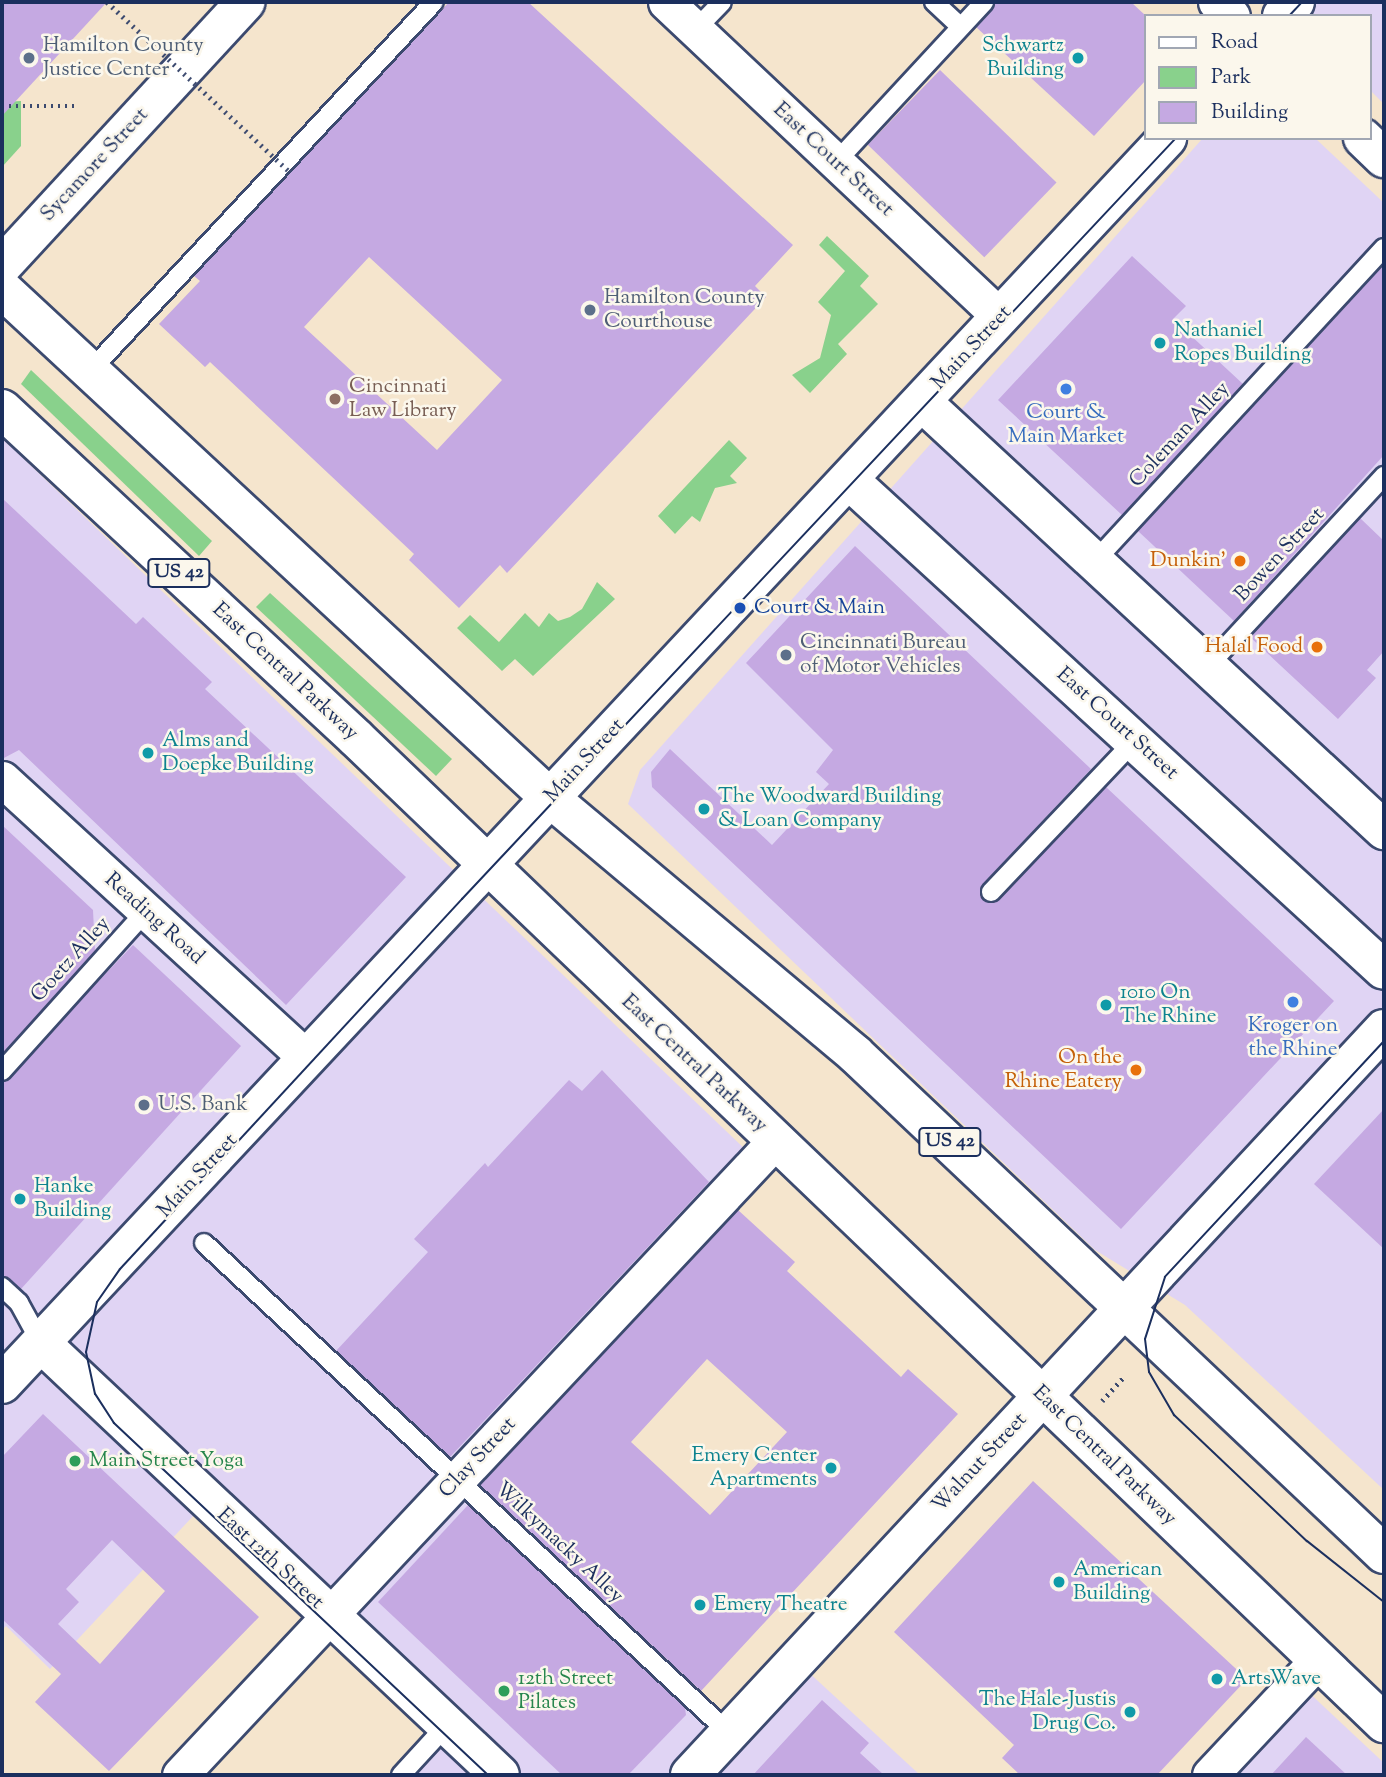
<!DOCTYPE html>
<style>
body{margin:0}
#map{position:relative;width:1386px;height:1777px;overflow:hidden;background:#f5e5cd;font-family:"Sorts Mill Goudy",serif}
div>[style]{position:absolute}
.built>*{inset:0;background:#e0d4f4}
.green>*{inset:0;background:#89d18c}
.building>*{inset:0;background:#c5a9e2;transform-origin:0 0}
.path>*{height:4.5px;margin-top:-2.25px;transform-origin:0;background:repeating-linear-gradient(90deg,#3c4a6f 0 2px,transparent 0 7px)}
.roads{filter:drop-shadow(2px 0 #3c4a6f) drop-shadow(-2px 0 #3c4a6f) drop-shadow(0 2px #3c4a6f) drop-shadow(0 -2px #3c4a6f)}
.service>*{height:18px;margin:-9px;padding:0 9px;transform-origin:9px;border-radius:9px;background:#fff}
.minor>*{height:35px;margin:-17.5px;padding:0 17.5px;transform-origin:17.5px;border-radius:17.5px;background:#fff}
.tertiary>*{height:38px;margin:-19px;padding:0 19px;transform-origin:19px;border-radius:19px;background:#fff}
.secondary>*{height:38px;margin:-19px;padding:0 19px;transform-origin:19px;border-radius:19px;background:#fff}
.primary>*{height:38px;margin:-19px;padding:0 19px;transform-origin:19px;border-radius:19px;background:#fff}
.tram>*{height:2px;margin:-1px;padding:0 1px;transform-origin:1px;border-radius:1px;background:#1b2f5e}
.path-bridge>*{height:4.5px;margin-top:-2.25px;transform-origin:0;background:repeating-linear-gradient(90deg,#3c4a6f 0 2px,transparent 0 7px)}
.dots>*{width:19px;height:19px;translate:-50% -50%;box-sizing:border-box;border:4px solid #fbf7ec;border-radius:50%}
span{translate:-50% -50%;white-space:nowrap;text-align:center;line-height:1.15;-webkit-text-stroke:5px #fbf7ec;paint-order:stroke}
.shield-label span{padding:2px 5px;background:#fbf7ec;border:2px solid;border-radius:5px;-webkit-text-stroke-width:0}
.shield-label{font-size:19px;color:#1b2f5e;font-weight:700}
.service-label{font-size:21px;color:#4e5e75}
.left{translate:0 -50%;text-align:left}
.culture-label{font-size:21px;color:#0d838f}
.right{translate:-100% -50%;text-align:right}
.street-label{font-size:21px;color:#1b2f5e}
.education-label{font-size:21px;color:#785e54}
.shop-label{font-size:21px;color:#366cbe}
.food-label{font-size:21px;color:#c56008}
.transit-label{font-size:21px;color:#164399}
.leisure-label{font-size:21px;color:#27864d}
.frame{position:absolute;inset:0;border:4px solid #1b2f5e;pointer-events:none}
.legend{position:absolute;left:1144px;top:14px;width:228px;height:126px;box-sizing:border-box;background:#fbf7ec;border:2px solid #a1a7b3;margin:0;padding:9px 12px;list-style:none;font-size:21px;color:#1b2f5e}
.legend li{display:flex;align-items:center;gap:14px;height:35px}
.legend b{width:35px;border:2px solid #a1a7b3}
</style>
<div id="map">
<div class="built">
<i style="clip-path:polygon(1276px 2px,1384px 2px,1384px 104px,1370px 90px,1370px 16px,1291px 16px)"></i>
<i style="clip-path:polygon(1203px 138px,1315px 138px,1384px 203px,1384px 1490px,1185px 1305px,1095px 1250px,628px 804px,640px 770px)"></i>
<i style="clip-path:polygon(2px 438px,748px 1152px,446px 1477px,721px 1735px,792px 1657px,920px 1775px,407px 1775px,453px 1726px,210px 1498px,50px 1669px,6px 1626px,2px 1630px)"></i>
<i style="clip-path:polygon(1288px 1673px,1384px 1763px,1384px 1775px,1192px 1775px)"></i>
</div>
<div class="green">
<i style="clip-path:polygon(21px 101px,21px 146px,2px 167px,2px 102px)"></i>
<i style="clip-path:polygon(827px 236px,869px 276px,860px 286px,878px 304px,838px 344px,847px 354px,810px 393px,792px 375px,820px 358px,831px 315px,818px 302px,845px 271px,819px 245px)"></i>
<i style="clip-path:polygon(31px 370px,212px 541px,199px 556px,21px 384px)"></i>
<i style="clip-path:polygon(729px 440px,747px 458px,730px 476px,737px 483px,715px 488px,700px 522px,692px 516px,675px 534px,658px 516px)"></i>
<i style="clip-path:polygon(597px 582px,615px 599px,533px 676px,515px 659px,502px 671px,457px 628px,470px 615px,499px 642px,525px 613px,539px 627px,549px 613px,558px 621px,570px 617px,582px 609px)"></i>
<i style="clip-path:polygon(270px 593px,452px 759px,436px 776px,256px 607px)"></i>
</div>
<div class="building">
<i style="clip-path:polygon(2px 2px,107px 2px,2px 116px)"></i>
<i style="clip-path:polygon(evenodd,449px 2px,528px 2px,793px 245px,755px 286px,766px 297px,507px 573px,500px 565px,459px 608px,409px 560px,414px 554px,210px 362px,205px 367px,159px 324px,200px 281px,194px 276px,449px 2px,369px 257px,502px 380px,437px 450px,304px 327px,369px 257px)"></i>
<i style="clip-path:polygon(995px 2px,1131px 2px,1146px 16px,1146px 80px,1094px 136px,976px 27px)"></i>
<i style="left:940px;top:70px;width:162px;height:104px;rotate:44deg"></i>
<i style="clip-path:polygon(1132px 256px,1186px 306px,1173px 319px,1243px 384px,1122px 515px,998px 400px)"></i>
<i style="clip-path:polygon(1384px 264px,1384px 455px,1234px 621px,1138px 531px)"></i>
<i style="clip-path:polygon(2px 498px,136px 624px,143px 617px,212px 682px,205px 689px,406px 877px,286px 1005px,19px 750px,2px 759px)"></i>
<i style="clip-path:polygon(1360px 518px,1384px 541px,1384px 651px,1367px 670px,1376px 678px,1338px 719px,1250px 637px)"></i>
<i style="clip-path:polygon(855px 546px,1091px 769px,983px 884px,983px 900px,999px 900px,1106px 787px,1334px 1001px,1121px 1229px,652px 787px,651px 772px,670px 749px,772px 845px,829px 784px,816px 772px,833px 750px,746px 663px)"></i>
<i style="clip-path:polygon(2px 825px,93px 910px,95px 951px,2px 1054px)"></i>
<i style="clip-path:polygon(133px 945px,241px 1046px,21px 1289px,2px 1276px,2px 1082px)"></i>
<i style="clip-path:polygon(602px 1070px,709px 1182px,450px 1457px,336px 1351px,428px 1252px,414px 1239px,485px 1163px,488px 1167px,569px 1080px,582px 1091px)"></i>
<i style="clip-path:polygon(1384px 1109px,1384px 1249px,1314px 1184px)"></i>
<i style="clip-path:polygon(evenodd,738px 1210px,795px 1262px,787px 1271px,901px 1377px,908px 1369px,958px 1414px,701px 1691px,480px 1485px,738px 1210px,707px 1359px,787px 1432px,710px 1515px,631px 1442px,707px 1359px)"></i>
<i style="clip-path:polygon(evenodd,43px 1414px,259px 1617px,109px 1771px,35px 1702px,61px 1674px,2px 1619px,2px 1457px,43px 1414px,112px 1540px,165px 1591px,100px 1664px,58px 1624px,79px 1602px,66px 1589px,112px 1540px)"></i>
<i style="clip-path:polygon(1033px 1481px,1247px 1679px,1157px 1775px,1020px 1775px,1002px 1758px,1014px 1745px,894px 1632px)"></i>
<i style="clip-path:polygon(468px 1505px,685px 1708px,686px 1715px,628px 1775px,562px 1775px,378px 1602px)"></i>
<i style="clip-path:polygon(822px 1700px,869px 1743px,860px 1753px,884px 1775px,753px 1775px)"></i>
<i style="clip-path:polygon(1306px 1737px,1347px 1775px,1271px 1775px)"></i>
</div>
<div class="path">
<i style="left:2px;top:106px;width:74px"></i>
<i style="left:1102px;top:1401px;width:31px;rotate:-48deg"></i>
</div>
<div class="roads">
<div class="service">
<i style="left:934px;top:2px;width:35px;rotate:43deg"></i>
<i style="left:696px;top:29px;width:37px;rotate:-46deg"></i>
<i style="left:836px;top:162px;width:218px;rotate:-47.2deg"></i>
<i style="left:90px;top:371px;width:504px;rotate:-47.01deg"></i>
<i style="left:1095px;top:561px;width:426px;rotate:-47.3deg"></i>
<i style="left:1209px;top:665px;width:258px;rotate:-47.2deg"></i>
<i style="left:991px;top:892px;width:209px;rotate:-46.5deg"></i>
<i style="left:2px;top:1071px;width:215px;rotate:-48deg"></i>
<i style="left:204px;top:1243px;width:718px;rotate:43.03deg"></i>
<i style="left:2px;top:1287px;width:23px;rotate:43deg"></i>
<i style="left:19px;top:1303px;width:46px;rotate:61.2deg"></i>
<i style="left:401px;top:1775px;width:68px;rotate:-47.4deg"></i>
</div>
<div class="minor">
<i style="left:666px;top:2px;width:459px;rotate:43.3deg"></i>
<i style="left:1216px;top:2px;width:21px;rotate:41deg"></i>
<i style="left:2px;top:779px;width:413px;rotate:42.5deg"></i>
<i style="left:180px;top:1775px;width:869px;rotate:-46.82deg"></i>
<i style="left:1210px;top:1775px;width:158px;rotate:-46.8deg"></i>
</div>
<div class="tertiary">
<i style="left:922px;top:402px;width:630px;rotate:42.81deg"></i>
<i style="left:849px;top:480px;width:725px;rotate:42.49deg"></i>
<i style="left:41px;top:1343px;width:630px;rotate:43.26deg"></i>
<i style="left:2px;top:1384px;width:1706px;rotate:-46.92deg"></i>
<i style="left:690px;top:1775px;width:1019px;rotate:-47.07deg"></i>
</div>
<div class="secondary">
<i style="left:2px;top:266px;width:359px;rotate:-47.3deg"></i>
</div>
<div class="primary">
<i style="left:1282px;top:16px;width:19px;rotate:-47deg"></i>
<i style="left:1363px;top:138px;width:29px;rotate:44deg"></i>
<i style="left:2px;top:289px;width:748px;rotate:42.89deg"></i>
<i style="left:550px;top:798px;width:398px;rotate:40deg"></i>
<i style="left:855px;top:1054px;width:728px;rotate:43.39deg"></i>
<i style="left:2px;top:409px;width:483px;rotate:42.9deg"></i>
<i style="left:356px;top:738px;width:1424px;rotate:43.78deg"></i>
</div>
</div>
<div class="tram">
<i style="left:1289px;top:16px;width:19px;rotate:-47deg"></i>
<i style="left:1384px;top:1041px;width:322px;rotate:132.9deg"></i>
<i style="left:1165px;top:1277px;width:65px;rotate:107.9deg"></i>
<i style="left:1145px;top:1339px;width:33px;rotate:83deg"></i>
<i style="left:1149px;top:1372px;width:50px;rotate:59.8deg"></i>
<i style="left:1174px;top:1415px;width:183px;rotate:43.5deg"></i>
<i style="left:1307px;top:1541px;width:98px;rotate:38.4deg"></i>
<i style="left:488px;top:1775px;width:514px;rotate:-136.74deg"></i>
<i style="left:114px;top:1423px;width:35px;rotate:-123deg"></i>
<i style="left:95px;top:1394px;width:43px;rotate:-102.1deg"></i>
<i style="left:86px;top:1352px;width:51px;rotate:-77.6deg"></i>
<i style="left:97px;top:1302px;width:40px;rotate:-55.1deg"></i>
<i style="left:120px;top:1269px;width:504px;rotate:-47.25deg"></i>
<i style="left:462px;top:899px;width:1044px;rotate:-46.83deg"></i>
</div>
<div class="path-bridge">
<i style="left:107px;top:2px;width:248px;rotate:42.9deg"></i>
</div>
<div class="dots">
<i style="left:29px;top:58px;background:#5c6f8a"></i>
<i style="left:1078px;top:58px;background:#0f9aa8"></i>
<i style="left:590px;top:310px;background:#5c6f8a"></i>
<i style="left:1160px;top:343px;background:#0f9aa8"></i>
<i style="left:1066px;top:389px;background:#3f7fe0"></i>
<i style="left:335px;top:399px;background:#8d6e63"></i>
<i style="left:1240px;top:561px;background:#e8710a"></i>
<i style="left:740px;top:608px;background:#1a4fb4"></i>
<i style="left:1317px;top:647px;background:#e8710a"></i>
<i style="left:786px;top:655px;background:#5c6f8a"></i>
<i style="left:148px;top:753px;background:#0f9aa8"></i>
<i style="left:704px;top:809px;background:#0f9aa8"></i>
<i style="left:1293px;top:1002px;background:#3f7fe0"></i>
<i style="left:1106px;top:1005px;background:#0f9aa8"></i>
<i style="left:1136px;top:1070px;background:#e8710a"></i>
<i style="left:144px;top:1105px;background:#5c6f8a"></i>
<i style="left:20px;top:1199px;background:#0f9aa8"></i>
<i style="left:75px;top:1461px;background:#2e9e5b"></i>
<i style="left:831px;top:1468px;background:#0f9aa8"></i>
<i style="left:1059px;top:1582px;background:#0f9aa8"></i>
<i style="left:700px;top:1605px;background:#0f9aa8"></i>
<i style="left:1217px;top:1679px;background:#0f9aa8"></i>
<i style="left:504px;top:1691px;background:#2e9e5b"></i>
<i style="left:1130px;top:1712px;background:#0f9aa8"></i>
</div>
<div class="shield-label">
<span style="left:179px;top:573px">US 42</span>
<span style="left:950px;top:1142px">US 42</span>
</div>
<div class="service-label">
<span class="left" style="left:43px;top:58px">Hamilton County<br>Justice Center</span>
<span class="left" style="left:604px;top:310px">Hamilton County<br>Courthouse</span>
<span class="left" style="left:800px;top:655px">Cincinnati Bureau<br>of Motor Vehicles</span>
<span class="left" style="left:158px;top:1105px">U.S. Bank</span>
</div>
<div class="culture-label">
<span class="right" style="left:1064px;top:58px">Schwartz<br>Building</span>
<span class="left" style="left:1174px;top:343px">Nathaniel<br>Ropes Building</span>
<span class="left" style="left:162px;top:753px">Alms and<br>Doepke Building</span>
<span class="left" style="left:718px;top:809px">The Woodward Building<br>&amp; Loan Company</span>
<span class="left" style="left:1120px;top:1005px">1010 On<br>The Rhine</span>
<span class="left" style="left:34px;top:1199px">Hanke<br>Building</span>
<span class="right" style="left:817px;top:1468px">Emery Center<br>Apartments</span>
<span class="left" style="left:1073px;top:1582px">American<br>Building</span>
<span class="left" style="left:714px;top:1605px">Emery Theatre</span>
<span class="left" style="left:1231px;top:1679px">ArtsWave</span>
<span class="right" style="left:1116px;top:1712px">The Hale-Justis<br>Drug Co.</span>
</div>
<div class="street-label">
<span style="left:833px;top:160px;rotate:43deg">East Court Street</span>
<span style="left:95px;top:165px;rotate:-47deg">Sycamore Street</span>
<span style="left:972px;top:348px;rotate:-47deg">Main Street</span>
<span style="left:1180px;top:435px;rotate:-47deg">Coleman Alley</span>
<span style="left:1280px;top:555px;rotate:-47deg">Bowen Street</span>
<span style="left:285px;top:672px;rotate:43deg">East Central Parkway</span>
<span style="left:1117px;top:724px;rotate:42deg">East Court Street</span>
<span style="left:585px;top:761px;rotate:-47deg">Main Street</span>
<span style="left:154px;top:919px;rotate:42deg">Reading Road</span>
<span style="left:71px;top:960px;rotate:-48deg">Goetz Alley</span>
<span style="left:694px;top:1064px;rotate:43deg">East Central Parkway</span>
<span style="left:198px;top:1176px;rotate:-47deg">Main Street</span>
<span style="left:1104px;top:1456px;rotate:44deg">East Central Parkway</span>
<span style="left:478px;top:1458px;rotate:-47deg">Clay Street</span>
<span style="left:980px;top:1463px;rotate:-47deg">Walnut Street</span>
<span style="left:559px;top:1543px;rotate:43deg">Wilkymacky Alley</span>
<span style="left:270px;top:1559px;rotate:43deg">East 12th Street</span>
</div>
<div class="education-label">
<span class="left" style="left:349px;top:399px">Cincinnati<br>Law Library</span>
</div>
<div class="shop-label">
<span style="left:1066px;top:425px">Court &amp;<br>Main Market</span>
<span style="left:1293px;top:1038px">Kroger on<br>the Rhine</span>
</div>
<div class="food-label">
<span class="right" style="left:1226px;top:561px">Dunkin'</span>
<span class="right" style="left:1303px;top:647px">Halal Food</span>
<span class="right" style="left:1122px;top:1070px">On the<br>Rhine Eatery</span>
</div>
<div class="transit-label">
<span class="left" style="left:754px;top:608px">Court &amp; Main</span>
</div>
<div class="leisure-label">
<span class="left" style="left:89px;top:1461px">Main Street Yoga</span>
<span class="left" style="left:518px;top:1691px">12th Street<br>Pilates</span>
</div>
<div class="frame"></div>
<ul class="legend">
<li><b style="height:9px;background:#fff"></b>Road</li>
<li><b style="height:19px;background:#89d18c"></b>Park</li>
<li><b style="height:19px;background:#c5a9e2"></b>Building</li>
</ul>
</div>
